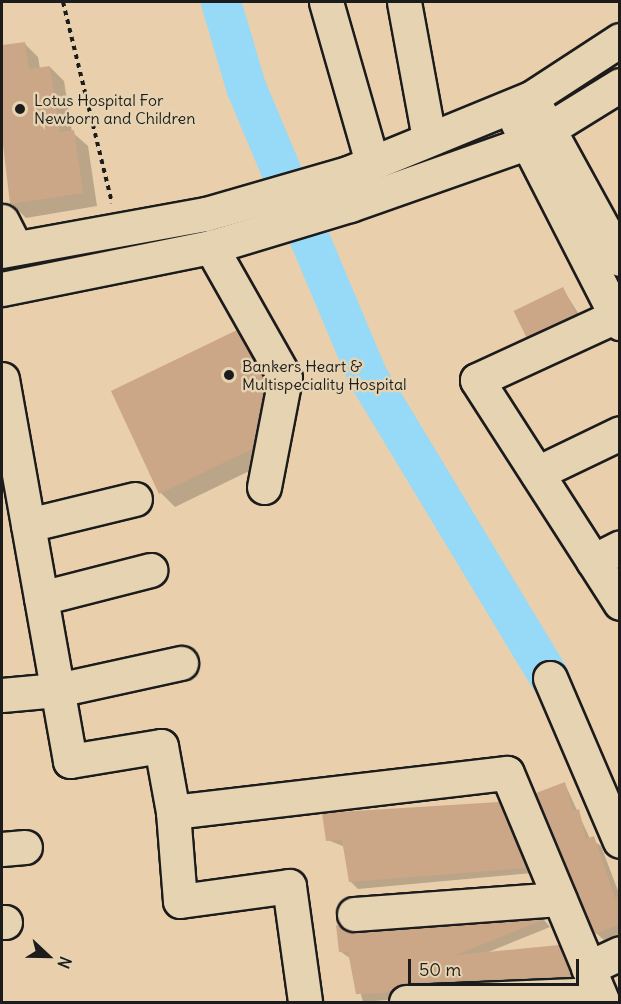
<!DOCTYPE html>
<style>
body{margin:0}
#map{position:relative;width:621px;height:1004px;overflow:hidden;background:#e9cfac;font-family:Delius,sans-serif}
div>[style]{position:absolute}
.shadow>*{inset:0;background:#0003}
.river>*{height:40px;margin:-20px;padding:0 20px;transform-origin:20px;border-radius:20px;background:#96daf8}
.building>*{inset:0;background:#cba788;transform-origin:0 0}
.path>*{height:4px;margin-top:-2px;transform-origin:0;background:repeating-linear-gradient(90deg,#1c1c1c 0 4.5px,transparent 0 9px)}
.roads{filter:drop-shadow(2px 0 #1c1c1c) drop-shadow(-2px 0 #1c1c1c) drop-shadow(0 2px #1c1c1c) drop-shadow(0 -2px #1c1c1c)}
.minor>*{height:33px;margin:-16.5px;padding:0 16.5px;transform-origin:16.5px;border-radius:16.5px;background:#e6d3b1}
.dots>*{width:16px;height:16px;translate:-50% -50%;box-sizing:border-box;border:3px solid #e6d3b1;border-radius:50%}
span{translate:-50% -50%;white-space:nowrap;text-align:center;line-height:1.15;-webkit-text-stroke:5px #e6d3b1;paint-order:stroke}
.poi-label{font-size:16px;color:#1c1c1c}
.left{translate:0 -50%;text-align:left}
.frame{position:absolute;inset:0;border:3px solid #1c1c1c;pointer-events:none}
.north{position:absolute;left:18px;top:926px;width:60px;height:60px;-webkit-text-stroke:4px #e6d3b1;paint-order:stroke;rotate:112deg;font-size:16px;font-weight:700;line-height:24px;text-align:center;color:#1c1c1c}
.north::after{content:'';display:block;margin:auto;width:21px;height:27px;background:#1c1c1c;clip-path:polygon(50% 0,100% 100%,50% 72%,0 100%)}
.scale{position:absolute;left:408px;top:959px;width:171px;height:27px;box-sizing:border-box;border:3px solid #1c1c1c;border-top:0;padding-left:8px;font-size:18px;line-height:21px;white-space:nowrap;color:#1c1c1c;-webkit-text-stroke:4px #e6d3b1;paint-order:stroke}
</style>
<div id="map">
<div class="shadow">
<i style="clip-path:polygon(24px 43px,38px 57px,40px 69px,50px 67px,64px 81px,72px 132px,88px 146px,97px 206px,26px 218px,11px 203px,2px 124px,2px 46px)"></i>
<i style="clip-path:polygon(563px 289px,583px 321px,535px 343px,516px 312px)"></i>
<i style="clip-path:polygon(236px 332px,279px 397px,266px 463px,175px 507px,161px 493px)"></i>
<i style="clip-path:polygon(565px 784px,590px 839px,601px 846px,620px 896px,620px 934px,604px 940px,596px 933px)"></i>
<i style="clip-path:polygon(498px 803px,532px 873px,358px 889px,351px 882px,345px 847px,328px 840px)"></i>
<i style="clip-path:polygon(544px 920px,550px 927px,486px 953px,558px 947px,576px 983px,363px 1002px,351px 959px,340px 951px,355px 934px)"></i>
</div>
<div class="river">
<i style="left:221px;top:2px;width:89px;rotate:73.6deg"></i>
<i style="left:246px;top:87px;width:312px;rotate:67.2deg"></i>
<i style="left:367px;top:375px;width:354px;rotate:58.9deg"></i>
</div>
<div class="building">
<i style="clip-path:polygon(25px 42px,29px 69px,50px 66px,60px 132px,74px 130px,83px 193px,10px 204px,2px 136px,2px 45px)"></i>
<i style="left:563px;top:287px;width:30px;height:55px;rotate:64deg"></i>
<i style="clip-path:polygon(237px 330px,265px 381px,252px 449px,159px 494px,111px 391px)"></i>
<i style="clip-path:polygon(565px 782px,573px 811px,579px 809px,586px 839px,594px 836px,615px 898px,620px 896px,620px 924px,595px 934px,536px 793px)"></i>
<i style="clip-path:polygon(499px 802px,526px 868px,349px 882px,342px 840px,326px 841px,322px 813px)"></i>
<i style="clip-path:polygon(545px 919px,456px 955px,559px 945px,570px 976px,405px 983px,385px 993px,356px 994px,348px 952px,339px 952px,336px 925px,355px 933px)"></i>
</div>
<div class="path">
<i style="left:63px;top:2px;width:207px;rotate:76.3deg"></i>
</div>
<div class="roads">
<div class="minor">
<i style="left:326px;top:2px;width:166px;rotate:74deg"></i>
<i style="left:404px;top:2px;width:138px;rotate:79.6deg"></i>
<i style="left:538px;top:110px;width:170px;rotate:61.2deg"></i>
<i style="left:517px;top:122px;width:226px;rotate:62.9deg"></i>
<i style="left:2px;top:221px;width:30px;rotate:63deg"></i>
<i style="left:211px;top:247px;width:150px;rotate:60.5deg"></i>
<i style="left:285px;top:378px;width:111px;rotate:100.9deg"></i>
<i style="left:2px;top:251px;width:207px;rotate:-10.3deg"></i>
<i style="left:206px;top:214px;width:148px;rotate:-16.1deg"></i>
<i style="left:348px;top:173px;width:198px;rotate:-22.3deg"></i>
<i style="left:531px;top:98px;width:106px;rotate:-33.1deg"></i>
<i style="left:2px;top:289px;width:213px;rotate:-11.4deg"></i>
<i style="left:211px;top:247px;width:145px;rotate:-16.8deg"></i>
<i style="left:350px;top:205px;width:187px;rotate:-19.4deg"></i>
<i style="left:526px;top:143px;width:110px;rotate:-31.7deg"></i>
<i style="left:616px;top:316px;width:153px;rotate:155.3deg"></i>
<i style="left:477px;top:380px;width:265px;rotate:57.3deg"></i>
<i style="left:2px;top:379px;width:388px;rotate:79.9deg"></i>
<i style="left:70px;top:761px;width:92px;rotate:-9.4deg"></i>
<i style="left:161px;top:746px;width:67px;rotate:79.7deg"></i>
<i style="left:173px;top:812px;width:336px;rotate:-6.7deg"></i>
<i style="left:507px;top:773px;width:248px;rotate:67.3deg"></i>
<i style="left:537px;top:473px;width:92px;rotate:-25.7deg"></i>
<i style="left:28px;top:525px;width:110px;rotate:-13.7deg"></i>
<i style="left:593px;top:561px;width:30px;rotate:-27deg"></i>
<i style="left:41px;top:598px;width:113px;rotate:-14.4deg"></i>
<i style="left:550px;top:678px;width:177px;rotate:66.8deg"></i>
<i style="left:2px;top:695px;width:55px;rotate:-5.2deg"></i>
<i style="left:57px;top:690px;width:127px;rotate:-12.3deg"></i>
<i style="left:173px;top:812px;width:89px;rotate:85.5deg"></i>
<i style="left:180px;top:901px;width:110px;rotate:-7.8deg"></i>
<i style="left:289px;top:886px;width:117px;rotate:82.1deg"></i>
<i style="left:2px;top:849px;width:23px;rotate:-5deg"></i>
<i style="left:354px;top:914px;width:206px;rotate:-4.2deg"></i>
<i style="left:2px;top:922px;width:3px"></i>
<i style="left:588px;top:968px;width:35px;rotate:-25deg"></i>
<i style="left:406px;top:1002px;width:193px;rotate:-2.4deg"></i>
</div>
</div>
<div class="dots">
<i style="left:20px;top:109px;background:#1c1c1c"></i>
<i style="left:229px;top:375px;background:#1c1c1c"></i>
</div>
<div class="poi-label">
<span class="left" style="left:34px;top:109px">Lotus Hospital For<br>Newborn and Children</span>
<span class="left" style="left:242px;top:375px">Bankers Heart &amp;<br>Multispeciality Hospital</span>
</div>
<div class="frame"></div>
<div class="north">N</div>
<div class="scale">50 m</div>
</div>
